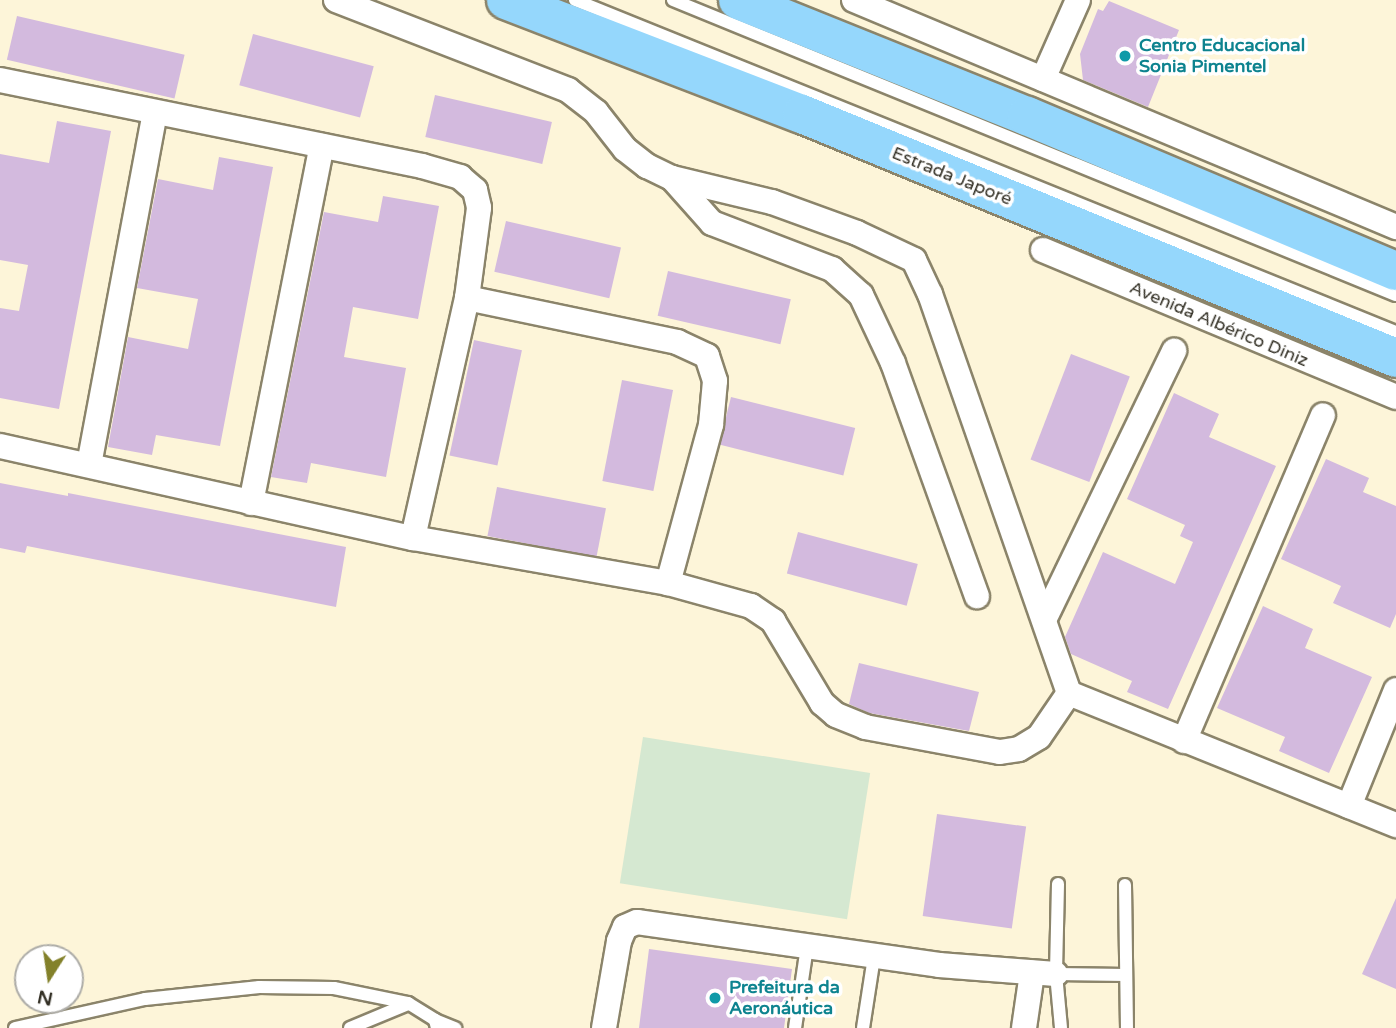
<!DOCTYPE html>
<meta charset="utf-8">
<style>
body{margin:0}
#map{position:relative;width:1396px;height:1028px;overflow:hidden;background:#fdf5d9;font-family:"Varela Round",sans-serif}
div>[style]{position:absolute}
.green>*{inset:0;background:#d5e8d1;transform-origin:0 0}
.building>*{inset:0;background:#d3bade;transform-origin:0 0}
.roads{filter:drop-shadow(2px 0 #8b846a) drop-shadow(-2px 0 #8b846a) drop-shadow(0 2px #8b846a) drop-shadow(0 -2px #8b846a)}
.service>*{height:12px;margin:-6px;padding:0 6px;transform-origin:6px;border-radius:6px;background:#fff}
.minor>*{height:24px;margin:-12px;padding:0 12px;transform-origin:12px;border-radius:12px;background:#fff}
.primary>*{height:38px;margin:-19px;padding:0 19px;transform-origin:19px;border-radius:19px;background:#95d7fc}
.dots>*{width:19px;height:19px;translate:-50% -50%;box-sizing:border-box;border:4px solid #fff;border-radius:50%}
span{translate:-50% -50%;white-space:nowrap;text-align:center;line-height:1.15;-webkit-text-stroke:7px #fff;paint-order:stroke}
.culture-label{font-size:18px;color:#0d838f;font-weight:700}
.left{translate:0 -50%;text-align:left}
.street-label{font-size:18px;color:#343126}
.north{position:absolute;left:14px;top:944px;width:70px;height:70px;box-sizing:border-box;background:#fff;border:2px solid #aeada8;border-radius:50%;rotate:192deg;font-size:19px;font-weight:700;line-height:28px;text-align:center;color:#343126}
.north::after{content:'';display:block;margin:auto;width:24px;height:32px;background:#83812a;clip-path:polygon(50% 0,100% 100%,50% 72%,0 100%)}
</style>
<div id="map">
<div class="green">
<i style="left:643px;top:737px;width:230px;height:148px;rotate:9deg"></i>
</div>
<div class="building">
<i style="clip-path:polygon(1109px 1px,1179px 30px,1148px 107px,1083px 80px,1080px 54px,1098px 9px,1103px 11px)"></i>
<i style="left:17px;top:16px;width:172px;height:45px;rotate:13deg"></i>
<i style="left:253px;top:34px;width:125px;height:53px;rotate:15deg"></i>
<i style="left:435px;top:95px;width:120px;height:43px;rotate:13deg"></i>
<i style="clip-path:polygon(57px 121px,111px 131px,59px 409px,0 398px,0 308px,19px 311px,28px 265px,0 260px,0 154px,49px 163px)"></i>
<i style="clip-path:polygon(219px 157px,273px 167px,220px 446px,156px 435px,152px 455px,108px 447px,128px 337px,188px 349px,198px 299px,137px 288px,158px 179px,213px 190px)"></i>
<i style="clip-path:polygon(383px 196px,439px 206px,418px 319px,353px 307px,344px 357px,406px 368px,386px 477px,311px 463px,307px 483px,271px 477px,324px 212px,378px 222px)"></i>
<i style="left:506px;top:221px;width:118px;height:52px;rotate:13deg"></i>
<i style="left:668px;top:271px;width:126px;height:46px;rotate:13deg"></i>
<i style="left:474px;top:340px;width:49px;height:118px;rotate:12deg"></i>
<i style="left:1071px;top:354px;width:63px;height:113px;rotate:21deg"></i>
<i style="left:622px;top:380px;width:52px;height:103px;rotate:11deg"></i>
<i style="clip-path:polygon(1174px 393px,1219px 414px,1209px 437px,1276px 466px,1168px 709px,1127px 692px,1132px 681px,1071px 654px,1065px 637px,1103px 552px,1175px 584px,1193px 542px,1180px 536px,1185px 525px,1127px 499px)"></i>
<i style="left:731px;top:397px;width:128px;height:49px;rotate:14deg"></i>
<i style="clip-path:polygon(1326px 459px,1369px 478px,1363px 492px,1396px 506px,1396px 614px,1390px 628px,1333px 603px,1341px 586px,1281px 559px)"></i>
<i style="clip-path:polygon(0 483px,68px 496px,68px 493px,346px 547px,336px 607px,27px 546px,25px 553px,0 548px)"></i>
<i style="left:497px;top:487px;width:111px;height:50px;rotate:11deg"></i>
<i style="left:798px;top:532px;width:124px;height:43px;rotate:15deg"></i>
<i style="clip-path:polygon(1263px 606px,1313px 629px,1305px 648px,1372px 677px,1329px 773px,1279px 751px,1285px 737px,1217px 708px)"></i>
<i style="clip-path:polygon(859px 663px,979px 692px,969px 731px,869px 713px,849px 704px)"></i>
<i style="left:937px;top:814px;width:90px;height:103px;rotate:8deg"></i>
<i style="clip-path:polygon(1396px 898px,1396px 989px,1362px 974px)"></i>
<i style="clip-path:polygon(649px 949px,792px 969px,784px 1028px,639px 1028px)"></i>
</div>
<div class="roads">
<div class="service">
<i style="left:575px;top:0;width:886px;rotate:22.02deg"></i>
<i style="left:673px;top:0;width:781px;rotate:22.2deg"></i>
<i style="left:1058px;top:884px;width:90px;rotate:91.3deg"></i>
<i style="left:1056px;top:974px;width:54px;rotate:84.7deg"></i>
<i style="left:1125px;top:885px;width:143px;rotate:89.2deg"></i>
<i style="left:1056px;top:974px;width:70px;rotate:0.8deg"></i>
<i style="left:435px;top:1020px;width:22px;rotate:22deg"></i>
<i style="left:15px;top:1028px;width:133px;rotate:-12.6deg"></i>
<i style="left:145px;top:999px;width:115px;rotate:-6deg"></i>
<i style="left:259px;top:987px;width:75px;rotate:0.8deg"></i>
<i style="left:334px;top:988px;width:76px;rotate:11.5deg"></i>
<i style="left:408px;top:1003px;width:32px;rotate:32deg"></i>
<i style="left:435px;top:1020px;width:8px;rotate:76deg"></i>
<i style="left:350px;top:1028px;width:63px;rotate:-22.5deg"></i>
<i style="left:795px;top:1028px;width:82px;rotate:-81.6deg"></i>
<i style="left:863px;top:1028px;width:72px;rotate:-81.2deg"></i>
</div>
<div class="minor">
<i style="left:336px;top:0;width:249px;rotate:21.2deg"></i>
<i style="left:568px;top:90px;width:36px;rotate:38deg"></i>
<i style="left:596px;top:112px;width:47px;rotate:51.9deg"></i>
<i style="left:625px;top:149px;width:28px;rotate:38deg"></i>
<i style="left:647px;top:166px;width:28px;rotate:26deg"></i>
<i style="left:672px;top:178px;width:103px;rotate:13.5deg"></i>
<i style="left:772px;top:202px;width:90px;rotate:20deg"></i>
<i style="left:857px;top:233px;width:63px;rotate:25.3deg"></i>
<i style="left:914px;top:260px;width:38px;rotate:65deg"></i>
<i style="left:930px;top:294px;width:423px;rotate:70.8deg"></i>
<i style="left:1069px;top:693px;width:353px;rotate:22deg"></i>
<i style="left:854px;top:0;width:588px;rotate:22.72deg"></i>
<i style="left:1043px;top:79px;width:86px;rotate:-66.1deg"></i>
<i style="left:0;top:80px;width:431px;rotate:11.5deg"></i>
<i style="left:422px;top:166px;width:40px;rotate:16deg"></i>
<i style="left:460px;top:177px;width:20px;rotate:41deg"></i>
<i style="left:475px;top:190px;width:18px;rotate:77deg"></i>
<i style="left:479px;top:208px;width:91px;rotate:97.6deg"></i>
<i style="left:467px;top:298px;width:246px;rotate:102.7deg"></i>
<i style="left:672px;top:178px;width:60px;rotate:48.4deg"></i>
<i style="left:712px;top:223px;width:129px;rotate:21deg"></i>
<i style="left:832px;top:269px;width:39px;rotate:42deg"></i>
<i style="left:861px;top:295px;width:75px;rotate:64.8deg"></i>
<i style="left:893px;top:363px;width:248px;rotate:70.2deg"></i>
<i style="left:1043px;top:250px;width:382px;rotate:22.6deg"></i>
<i style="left:467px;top:298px;width:215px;rotate:11.8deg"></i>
<i style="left:677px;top:342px;width:33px;rotate:25deg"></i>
<i style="left:707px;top:356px;width:26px;rotate:72deg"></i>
<i style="left:715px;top:381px;width:44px;rotate:95.2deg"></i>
<i style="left:711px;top:425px;width:164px;rotate:105.2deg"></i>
<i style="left:0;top:446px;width:423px;rotate:12.6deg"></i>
<i style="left:413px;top:538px;width:259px;rotate:10deg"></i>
<i style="left:668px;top:583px;width:86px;rotate:15.5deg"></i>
<i style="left:751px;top:606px;width:27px;rotate:34deg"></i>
<i style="left:773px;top:621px;width:96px;rotate:59.1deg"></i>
<i style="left:822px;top:703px;width:18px;rotate:41deg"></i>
<i style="left:836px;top:715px;width:31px;rotate:22deg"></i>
<i style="left:865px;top:727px;width:137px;rotate:10.5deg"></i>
<i style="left:1000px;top:752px;width:19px;rotate:-9deg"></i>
<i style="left:1019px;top:749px;width:23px;rotate:-31deg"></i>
<i style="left:1039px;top:737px;width:53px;rotate:-55.7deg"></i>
<i style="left:89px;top:465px;width:358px;rotate:-79.4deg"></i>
<i style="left:251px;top:503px;width:364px;rotate:-78.8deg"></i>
<i style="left:1045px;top:618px;width:297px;rotate:-64.2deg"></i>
<i style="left:1184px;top:741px;width:354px;rotate:-66.9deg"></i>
<i style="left:1349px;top:806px;width:125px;rotate:-67.9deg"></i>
<i style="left:604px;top:1028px;width:88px;rotate:-80.2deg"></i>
<i style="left:619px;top:941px;width:15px;rotate:-67deg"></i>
<i style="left:625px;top:927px;width:13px;rotate:-23deg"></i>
<i style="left:637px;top:922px;width:305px;rotate:8.1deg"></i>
<i style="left:939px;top:965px;width:117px;rotate:4.4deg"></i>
<i style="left:1024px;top:1028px;width:56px;rotate:-81.7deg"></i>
</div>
<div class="primary">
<i style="left:506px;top:0;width:317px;rotate:21.1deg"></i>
<i style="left:802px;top:114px;width:642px;rotate:22.33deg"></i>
<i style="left:738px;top:0;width:311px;rotate:21.9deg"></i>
<i style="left:1027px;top:116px;width:400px;rotate:22.8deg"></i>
</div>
</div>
<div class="dots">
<i style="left:1125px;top:56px;background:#0f9aa8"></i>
<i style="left:715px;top:998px;background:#0f9aa8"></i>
</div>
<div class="culture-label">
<span class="left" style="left:1139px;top:56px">Centro Educacional<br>Sonia Pimentel</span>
<span class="left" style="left:729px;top:998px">Prefeitura da<br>Aeronáutica</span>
</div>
<div class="street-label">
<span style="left:952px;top:176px;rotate:22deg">Estrada Japoré</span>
<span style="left:1219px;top:324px;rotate:23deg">Avenida Albérico Diniz</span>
</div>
<div class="north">N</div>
</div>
